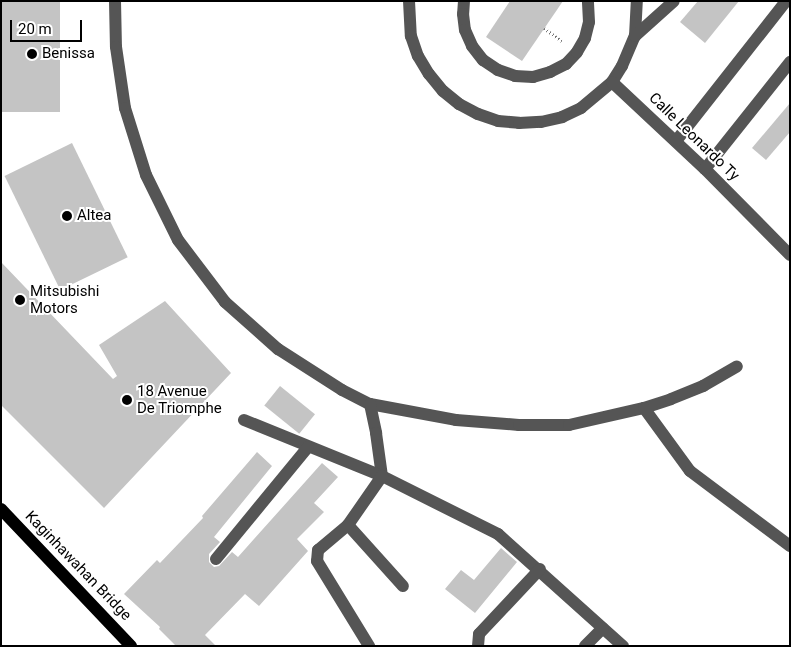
<!DOCTYPE html>
<style>
body{margin:0}
#map{position:relative;width:791px;height:647px;overflow:hidden;background:#fff;font-family:Roboto,sans-serif}
div>[style]{position:absolute}
.building>*{inset:0;background:#c4c4c4;transform-origin:0 0}
.path>*{height:3px;margin-top:-1.5px;transform-origin:0;background:repeating-linear-gradient(90deg,#777 0 1px,transparent 0 3.5px)}
.minor>*{height:12px;margin:-6px;padding:0 6px;transform-origin:6px;border-radius:6px;background:#555}
.major>*{height:12px;margin:-6px;padding:0 6px;transform-origin:6px;border-radius:6px;background:#000}
.dots>*{width:14px;height:14px;translate:-50% -50%;box-sizing:border-box;border:2px solid #fff;border-radius:50%}
span{translate:-50% -50%;white-space:nowrap;text-align:center;line-height:1.15;-webkit-text-stroke:4px #fff;paint-order:stroke}
.poi-label{font-size:15px;color:#000}
.left{translate:0 -50%;text-align:left}
.street-label{font-size:15px;color:#000}
.frame{position:absolute;inset:0;border:2px solid #000;pointer-events:none}
.scale{position:absolute;left:10px;top:20px;width:72px;height:22px;box-sizing:border-box;border:2px solid #000;border-top:0;padding-left:6px;font-size:15px;line-height:18px;white-space:nowrap;color:#000;-webkit-text-stroke:4px #fff;paint-order:stroke}
</style>
<div id="map">
<div class="building">
<i style="left:1px;top:1px;width:59px;height:111px"></i>
<i style="clip-path:polygon(510px 1px,563px 1px,522px 61px,486px 37px)"></i>
<i style="clip-path:polygon(698px 1px,739px 1px,705px 43px,680px 22px)"></i>
<i style="clip-path:polygon(790px 103px,790px 132px,766px 160px,752px 148px)"></i>
<i style="left:72px;top:143px;width:127px;height:75px;rotate:64deg"></i>
<i style="clip-path:polygon(1px 262px,113px 379px,117px 376px,99px 345px,165px 301px,231px 373px,104px 508px,1px 405px)"></i>
<i style="left:280px;top:386px;width:45px;height:25px;rotate:39deg"></i>
<i style="clip-path:polygon(257px 452px,272px 466px,214px 537px,220px 542px,209px 554px,209px 562px,214px 567px,219px 566px,232px 552px,238px 557px,322px 463px,338px 477px,314px 503px,324px 512px,297px 539px,308px 551px,259px 606px,245px 594px,205px 635px,216px 646px,176px 646px,159px 629px,160px 627px,124px 594px,157px 560px,160px 563px,203px 518px,202px 516px)"></i>
<i style="clip-path:polygon(501px 548px,517px 562px,475px 613px,445px 589px,461px 570px,474px 580px)"></i>
</div>
<div class="path">
<i style="left:544px;top:28px;width:22px;rotate:36deg"></i>
</div>
<div class="minor">
<i style="left:115px;top:1px;width:46px;rotate:88.8deg"></i>
<i style="left:116px;top:47px;width:62px;rotate:81.6deg"></i>
<i style="left:125px;top:108px;width:70px;rotate:72.6deg"></i>
<i style="left:146px;top:175px;width:72px;rotate:63.8deg"></i>
<i style="left:178px;top:240px;width:78px;rotate:52.8deg"></i>
<i style="left:225px;top:302px;width:71px;rotate:41.6deg"></i>
<i style="left:278px;top:349px;width:76px;rotate:32.6deg"></i>
<i style="left:342px;top:390px;width:31px;rotate:27deg"></i>
<i style="left:370px;top:404px;width:87px;rotate:10.5deg"></i>
<i style="left:456px;top:420px;width:63px;rotate:4.5deg"></i>
<i style="left:519px;top:425px;width:50px"></i>
<i style="left:569px;top:425px;width:77px;rotate:-12.8deg"></i>
<i style="left:644px;top:408px;width:28px;rotate:-18deg"></i>
<i style="left:671px;top:399px;width:35px;rotate:-22deg"></i>
<i style="left:703px;top:386px;width:39px;rotate:-30deg"></i>
<i style="left:409px;top:1px;width:35px;rotate:87deg"></i>
<i style="left:411px;top:36px;width:21px;rotate:71deg"></i>
<i style="left:418px;top:56px;width:21px;rotate:59deg"></i>
<i style="left:429px;top:74px;width:22px;rotate:51deg"></i>
<i style="left:443px;top:91px;width:21px;rotate:39deg"></i>
<i style="left:459px;top:104px;width:21px;rotate:28deg"></i>
<i style="left:478px;top:114px;width:21px;rotate:19deg"></i>
<i style="left:498px;top:121px;width:21px;rotate:5deg"></i>
<i style="left:519px;top:123px;width:22px;rotate:-3deg"></i>
<i style="left:541px;top:122px;width:22px;rotate:-13deg"></i>
<i style="left:562px;top:117px;width:21px;rotate:-25deg"></i>
<i style="left:581px;top:108px;width:40px;rotate:-40deg"></i>
<i style="left:612px;top:82px;width:19px;rotate:-58deg"></i>
<i style="left:622px;top:66px;width:33px;rotate:-67deg"></i>
<i style="left:635px;top:36px;width:35px;rotate:-87deg"></i>
<i style="left:464px;top:1px;width:13px;rotate:94deg"></i>
<i style="left:463px;top:14px;width:16px;rotate:83deg"></i>
<i style="left:465px;top:30px;width:17px;rotate:66deg"></i>
<i style="left:472px;top:46px;width:18px;rotate:52deg"></i>
<i style="left:483px;top:60px;width:18px;rotate:34deg"></i>
<i style="left:498px;top:70px;width:18px;rotate:19deg"></i>
<i style="left:515px;top:76px;width:18px;rotate:3deg"></i>
<i style="left:533px;top:77px;width:18px;rotate:-16deg"></i>
<i style="left:550px;top:72px;width:18px;rotate:-27deg"></i>
<i style="left:566px;top:64px;width:16px;rotate:-47deg"></i>
<i style="left:577px;top:52px;width:16px;rotate:-60deg"></i>
<i style="left:585px;top:38px;width:16px;rotate:-76deg"></i>
<i style="left:589px;top:22px;width:21px;rotate:-93deg"></i>
<i style="left:635px;top:36px;width:52px;rotate:-41.9deg"></i>
<i style="left:612px;top:82px;width:127px;rotate:43.1deg"></i>
<i style="left:705px;top:169px;width:121px;rotate:45.3deg"></i>
<i style="left:676px;top:141px;width:178px;rotate:-51.8deg"></i>
<i style="left:705px;top:169px;width:137px;rotate:-51.5deg"></i>
<i style="left:370px;top:404px;width:30px;rotate:78deg"></i>
<i style="left:376px;top:433px;width:43px;rotate:82.1deg"></i>
<i style="left:382px;top:476px;width:130px;rotate:26.6deg"></i>
<i style="left:498px;top:534px;width:168px;rotate:41.9deg"></i>
<i style="left:644px;top:408px;width:78px;rotate:53.9deg"></i>
<i style="left:690px;top:471px;width:125px;rotate:36.9deg"></i>
<i style="left:244px;top:420px;width:149px;rotate:22.1deg"></i>
<i style="left:382px;top:476px;width:60px;rotate:124.8deg"></i>
<i style="left:348px;top:525px;width:82px;rotate:48deg"></i>
<i style="left:348px;top:525px;width:39px;rotate:140deg"></i>
<i style="left:318px;top:550px;width:11px;rotate:95deg"></i>
<i style="left:317px;top:561px;width:100px;rotate:58.5deg"></i>
<i style="left:216px;top:559px;width:145px;rotate:-50.6deg"></i>
<i style="left:478px;top:646px;width:12px;rotate:-85deg"></i>
<i style="left:479px;top:634px;width:89px;rotate:-46.8deg"></i>
<i style="left:585px;top:646px;width:25px;rotate:-45deg"></i>
</div>
<div class="major">
<i style="left:1px;top:509px;width:189px;rotate:46.5deg"></i>
</div>
<div class="dots">
<i style="left:32px;top:54px;background:#000"></i>
<i style="left:67px;top:216px;background:#000"></i>
<i style="left:20px;top:300px;background:#000"></i>
<i style="left:127px;top:400px;background:#000"></i>
</div>
<div class="poi-label">
<span class="left" style="left:42px;top:54px">Benissa</span>
<span class="left" style="left:77px;top:216px">Altea</span>
<span class="left" style="left:30px;top:300px">Mitsubishi<br>Motors</span>
<span class="left" style="left:137px;top:400px">18 Avenue<br>De Triomphe</span>
</div>
<div class="street-label">
<span style="left:694px;top:137px;rotate:44deg">Calle Leonardo Ty</span>
<span style="left:78px;top:566px;rotate:46deg">Kaginhawahan Bridge</span>
</div>
<div class="frame"></div>
<div class="scale">20 m</div>
</div>
